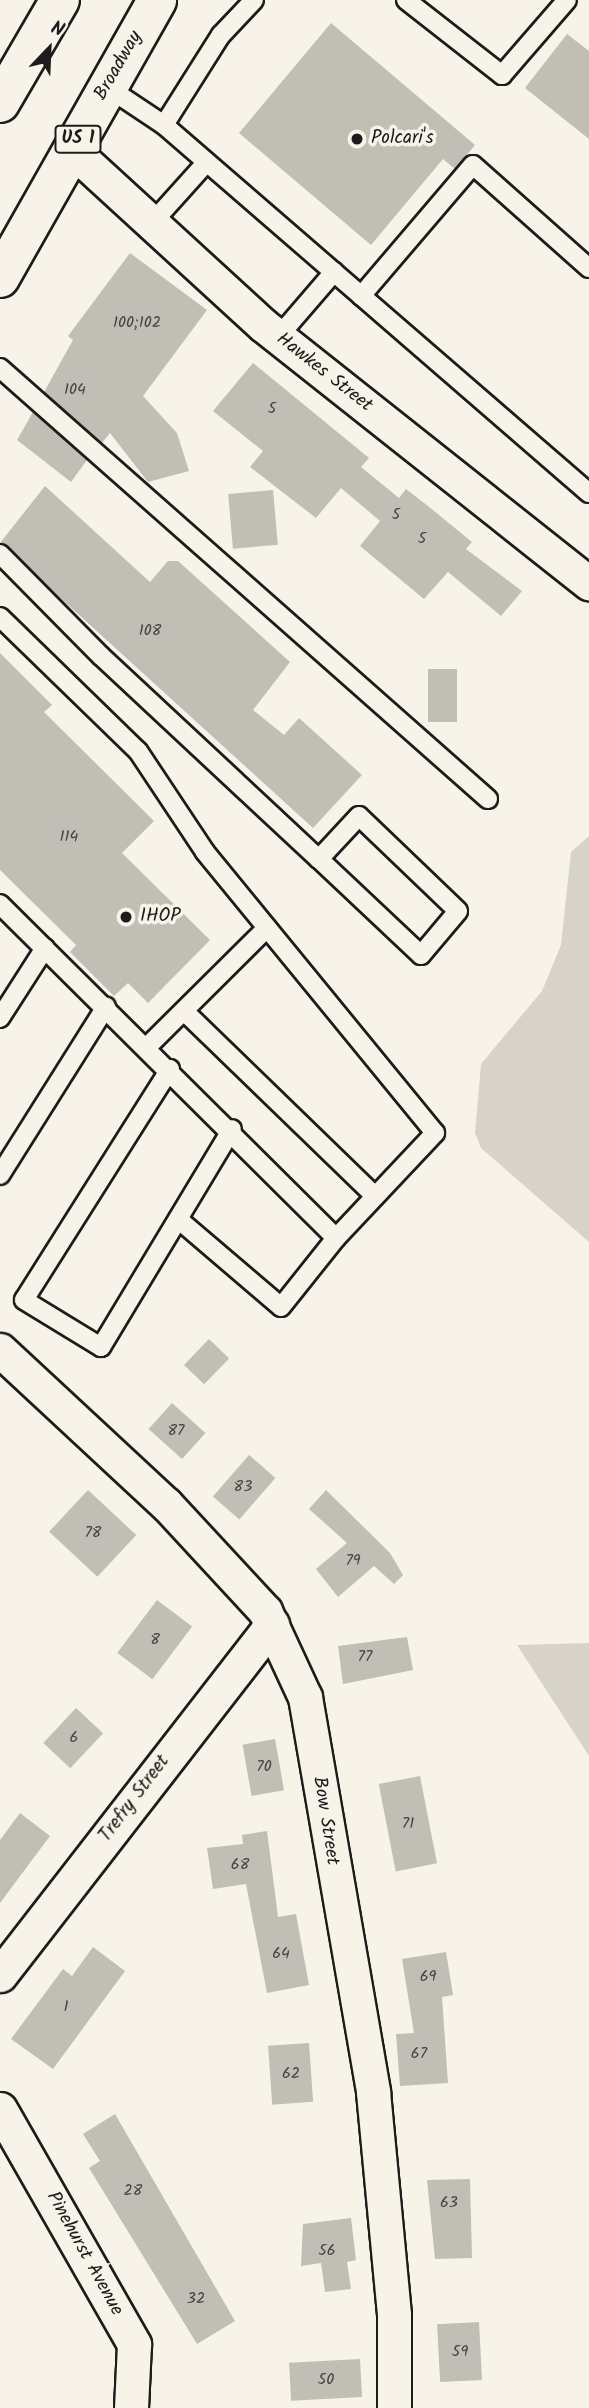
<!DOCTYPE html>
<style>
body{margin:0}
#map{position:relative;width:589px;height:2408px;overflow:hidden;background:#f7f3e8;font-family:Kalam,sans-serif}
div>[style]{position:absolute}
.green>*{inset:0;background:#d7d3cb}
.building>*{inset:0;background:#c0beb5;transform-origin:0 0}
.roads{filter:drop-shadow(2px 0 #1c1c1c) drop-shadow(-2px 0 #1c1c1c) drop-shadow(0 2px #1c1c1c) drop-shadow(0 -2px #1c1c1c)}
.lane>*{height:18px;margin:-9px;padding:0 9px;transform-origin:9px;border-radius:9px;background:#f7f3e8}
.street>*{height:33px;margin:-16.5px;padding:0 16.5px;transform-origin:16.5px;border-radius:16.5px;background:#f7f3e8}
.highway>*{height:38px;margin:-19px;padding:0 19px;transform-origin:19px;border-radius:19px;background:#f7f3e8}
.dots>*{width:19px;height:19px;translate:-50% -50%;box-sizing:border-box;border:4px solid #f7f3e8;border-radius:50%}
span{translate:-50% -50%;white-space:nowrap;text-align:center;line-height:1.15;-webkit-text-stroke:7px #f7f3e8;paint-order:stroke}
.number-label{font-size:16px;color:#454442}
.number-label span{-webkit-text-stroke-width:0}
.shield-label span{padding:2px 5px;background:#f7f3e8;border:2px solid;border-radius:5px;-webkit-text-stroke-width:0}
.shield-label{font-size:18px;color:#1c1c1c;font-weight:700}
.street-label{font-size:19px;color:#1c1c1c}
.poi-label{font-size:19px;color:#1c1c1c}
.left{translate:0 -50%;text-align:left}
.north{position:absolute;left:14px;top:14px;width:70px;height:70px;-webkit-text-stroke:5px #f7f3e8;paint-order:stroke;rotate:23deg;font-size:19px;font-weight:700;line-height:28px;text-align:center;color:#1c1c1c}
.north::after{content:'';display:block;margin:auto;width:24px;height:32px;background:#1c1c1c;clip-path:polygon(50% 0,100% 100%,50% 72%,0 100%)}
</style>
<div id="map">
<div class="green">
<i style="clip-path:polygon(589px 836px,589px 1242px,481px 1148px,475px 1133px,481px 1064px,542px 991px,561px 945px,571px 852px)"></i>
<i style="clip-path:polygon(589px 1643px,589px 1756px,517px 1645px)"></i>
</div>
<div class="building">
<i style="clip-path:polygon(331px 23px,475px 145px,455px 169px,443px 159px,371px 245px,239px 133px)"></i>
<i style="clip-path:polygon(567px 34px,589px 51px,589px 139px,525px 88px)"></i>
<i style="clip-path:polygon(130px 253px,207px 310px,143px 396px,177px 433px,189px 471px,148px 482px,110px 433px,102px 443px,44px 392px,73px 340px,68px 336px)"></i>
<i style="clip-path:polygon(253px 363px,369px 458px,361px 467px,399px 498px,406px 489px,428px 506px,472px 542px,466px 549px,522px 591px,501px 616px,448px 572px,424px 599px,360px 546px,380px 521px,341px 488px,316px 518px,250px 467px,263px 451px,213px 411px)"></i>
<i style="clip-path:polygon(33px 412px,87px 460px,71px 482px,17px 440px)"></i>
<i style="clip-path:polygon(45px 486px,150px 582px,168px 561px,178px 561px,290px 662px,253px 710px,284px 735px,299px 718px,362px 775px,313px 828px,0 543px)"></i>
<i style="left:273px;top:490px;width:55px;height:45px;rotate:85deg"></i>
<i style="clip-path:polygon(0 653px,52px 705px,44px 712px,154px 821px,122px 853px,210px 940px,148px 1003px,128px 983px,114px 996px,70px 952px,76px 945px,0 870px)"></i>
<i style="left:428px;top:669px;width:29px;height:53px"></i>
<i style="left:209px;top:1339px;width:28px;height:36px;rotate:44deg"></i>
<i style="left:172px;top:1403px;width:45px;height:35px;rotate:42deg"></i>
<i style="left:249px;top:1455px;width:35px;height:55px;rotate:41deg"></i>
<i style="left:88px;top:1490px;width:66px;height:57px;rotate:43deg"></i>
<i style="clip-path:polygon(326px 1490px,390px 1553px,403px 1575px,394px 1584px,374px 1566px,338px 1597px,316px 1569px,347px 1543px,309px 1509px)"></i>
<i style="left:157px;top:1600px;width:44px;height:66px;rotate:37deg"></i>
<i style="clip-path:polygon(407px 1637px,413px 1670px,343px 1684px,338px 1646px)"></i>
<i style="left:76px;top:1708px;width:37px;height:48px;rotate:43deg"></i>
<i style="left:275px;top:1739px;width:52px;height:33px;rotate:80deg"></i>
<i style="left:420px;top:1776px;width:89px;height:42px;rotate:79deg"></i>
<i style="clip-path:polygon(20px 1813px,50px 1836px,0 1903px,0 1840px)"></i>
<i style="clip-path:polygon(267px 1831px,278px 1917px,296px 1914px,309px 1985px,267px 1993px,246px 1884px,213px 1889px,207px 1848px,243px 1844px,242px 1835px)"></i>
<i style="clip-path:polygon(93px 1947px,125px 1971px,53px 2069px,11px 2039px,63px 1969px,72px 1976px)"></i>
<i style="clip-path:polygon(446px 1952px,453px 1995px,442px 1997px,448px 2083px,400px 2086px,396px 2034px,414px 2033px,402px 1959px)"></i>
<i style="left:309px;top:2043px;width:59px;height:41px;rotate:86deg"></i>
<i style="clip-path:polygon(115px 2114px,235px 2321px,197px 2344px,89px 2168px,100px 2161px,83px 2134px)"></i>
<i style="clip-path:polygon(470px 2179px,472px 2258px,435px 2259px,427px 2180px)"></i>
<i style="clip-path:polygon(351px 2218px,356px 2260px,347px 2262px,351px 2289px,325px 2292px,321px 2263px,301px 2266px,303px 2224px)"></i>
<i style="left:479px;top:2322px;width:58px;height:42px;rotate:87deg"></i>
<i style="left:360px;top:2359px;width:38px;height:71px;rotate:87deg"></i>
</div>
<div class="roads">
<div class="lane">
<i style="left:406px;top:0;width:122px;rotate:38deg"></i>
<i style="left:502px;top:75px;width:99px;rotate:-49.1deg"></i>
<i style="left:107px;top:87px;width:69px;rotate:33.7deg"></i>
<i style="left:164px;top:125px;width:562px;rotate:40.89deg"></i>
<i style="left:164px;top:125px;width:107px;rotate:-57.7deg"></i>
<i style="left:221px;top:35px;width:48px;rotate:-46.7deg"></i>
<i style="left:152px;top:223px;width:79px;rotate:-48.1deg"></i>
<i style="left:361px;top:296px;width:172px;rotate:-49.5deg"></i>
<i style="left:473px;top:165px;width:155px;rotate:41.6deg"></i>
<i style="left:278px;top:337px;width:86px;rotate:-49.3deg"></i>
<i style="left:0;top:368px;width:651px;rotate:41.45deg"></i>
<i style="left:0;top:554px;width:144px;rotate:45.3deg"></i>
<i style="left:101px;top:656px;width:298px;rotate:43deg"></i>
<i style="left:319px;top:859px;width:140px;rotate:43.3deg"></i>
<i style="left:421px;top:955px;width:57px;rotate:-49.9deg"></i>
<i style="left:458px;top:911px;width:137px;rotate:-136.2deg"></i>
<i style="left:359px;top:816px;width:59px;rotate:132.9deg"></i>
<i style="left:0;top:617px;width:192px;rotate:44.2deg"></i>
<i style="left:138px;top:751px;width:121px;rotate:56.4deg"></i>
<i style="left:205px;top:852px;width:363px;rotate:50.7deg"></i>
<i style="left:435px;top:1133px;width:144px;rotate:133.3deg"></i>
<i style="left:336px;top:1238px;width:474px;rotate:-135.2deg"></i>
<i style="left:184px;top:1011px;width:266px;rotate:44.1deg"></i>
<i style="left:0;top:1018px;width:83px;rotate:-57.3deg"></i>
<i style="left:147px;top:1047px;width:169px;rotate:-44.8deg"></i>
<i style="left:170px;top:1069px;width:273px;rotate:122.3deg"></i>
<i style="left:24px;top:1300px;width:90px;rotate:31.4deg"></i>
<i style="left:101px;top:1347px;width:254px;rotate:-59deg"></i>
<i style="left:0;top:1175px;width:199px;rotate:-57.8deg"></i>
<i style="left:178px;top:1219px;width:135px;rotate:40.5deg"></i>
<i style="left:281px;top:1307px;width:88px;rotate:-51.4deg"></i>
</div>
<div class="street">
<i style="left:72px;top:150px;width:259px;rotate:42.5deg"></i>
<i style="left:263px;top:325px;width:416px;rotate:38.4deg"></i>
<i style="left:0;top:1350px;width:226px;rotate:42.9deg"></i>
<i style="left:166px;top:1504px;width:146px;rotate:47.2deg"></i>
<i style="left:265px;top:1611px;width:95px;rotate:65.1deg"></i>
<i style="left:305px;top:1697px;width:401px;rotate:80.2deg"></i>
<i style="left:373px;top:2092px;width:224px;rotate:84.6deg"></i>
<i style="left:394px;top:2315px;width:93px;rotate:90deg"></i>
<i style="left:0;top:1975px;width:444px;rotate:-52.2deg"></i>
<i style="left:0;top:2109px;width:271px;rotate:60.3deg"></i>
<i style="left:134px;top:2344px;width:64px;rotate:92.7deg"></i>
</div>
<div class="highway">
<i style="left:0;top:103px;width:119px;rotate:-59.8deg"></i>
<i style="left:0;top:278px;width:319px;rotate:-60.5deg"></i>
</div>
</div>
<div class="dots">
<i style="left:357px;top:139px;background:#1c1c1c"></i>
<i style="left:126px;top:917px;background:#1c1c1c"></i>
</div>
<div class="number-label">
<span style="left:137px;top:323px">100;102</span>
<span style="left:75px;top:390px">104</span>
<span style="left:272px;top:409px">5</span>
<span style="left:396px;top:515px">5</span>
<span style="left:422px;top:539px">5</span>
<span style="left:150px;top:631px">108</span>
<span style="left:69px;top:837px">114</span>
<span style="left:176px;top:1431px">87</span>
<span style="left:243px;top:1487px">83</span>
<span style="left:93px;top:1533px">78</span>
<span style="left:353px;top:1561px">79</span>
<span style="left:155px;top:1640px">8</span>
<span style="left:365px;top:1657px">77</span>
<span style="left:74px;top:1738px">6</span>
<span style="left:264px;top:1767px">70</span>
<span style="left:408px;top:1824px">71</span>
<span style="left:240px;top:1865px">68</span>
<span style="left:281px;top:1954px">64</span>
<span style="left:428px;top:1977px">69</span>
<span style="left:66px;top:2007px">1</span>
<span style="left:419px;top:2054px">67</span>
<span style="left:291px;top:2074px">62</span>
<span style="left:133px;top:2191px">28</span>
<span style="left:449px;top:2203px">63</span>
<span style="left:327px;top:2251px">56</span>
<span style="left:196px;top:2299px">32</span>
<span style="left:460px;top:2352px">59</span>
<span style="left:326px;top:2380px">50</span>
</div>
<div class="shield-label">
<span style="left:78px;top:139px">US 1</span>
</div>
<div class="street-label">
<span style="left:119px;top:66px;rotate:-60deg">Broadway</span>
<span style="left:324px;top:373px;rotate:38deg">Hawkes Street</span>
<span style="left:135px;top:1799px;rotate:-53deg">Trefry Street</span>
<span style="left:325px;top:1821px;rotate:81deg">Bow Street</span>
<span style="left:84px;top:2254px;rotate:61deg">Pinehurst Avenue</span>
</div>
<div class="poi-label">
<span class="left" style="left:371px;top:139px">Polcari's</span>
<span class="left" style="left:140px;top:917px">IHOP</span>
</div>
<div class="north">N</div>
</div>
